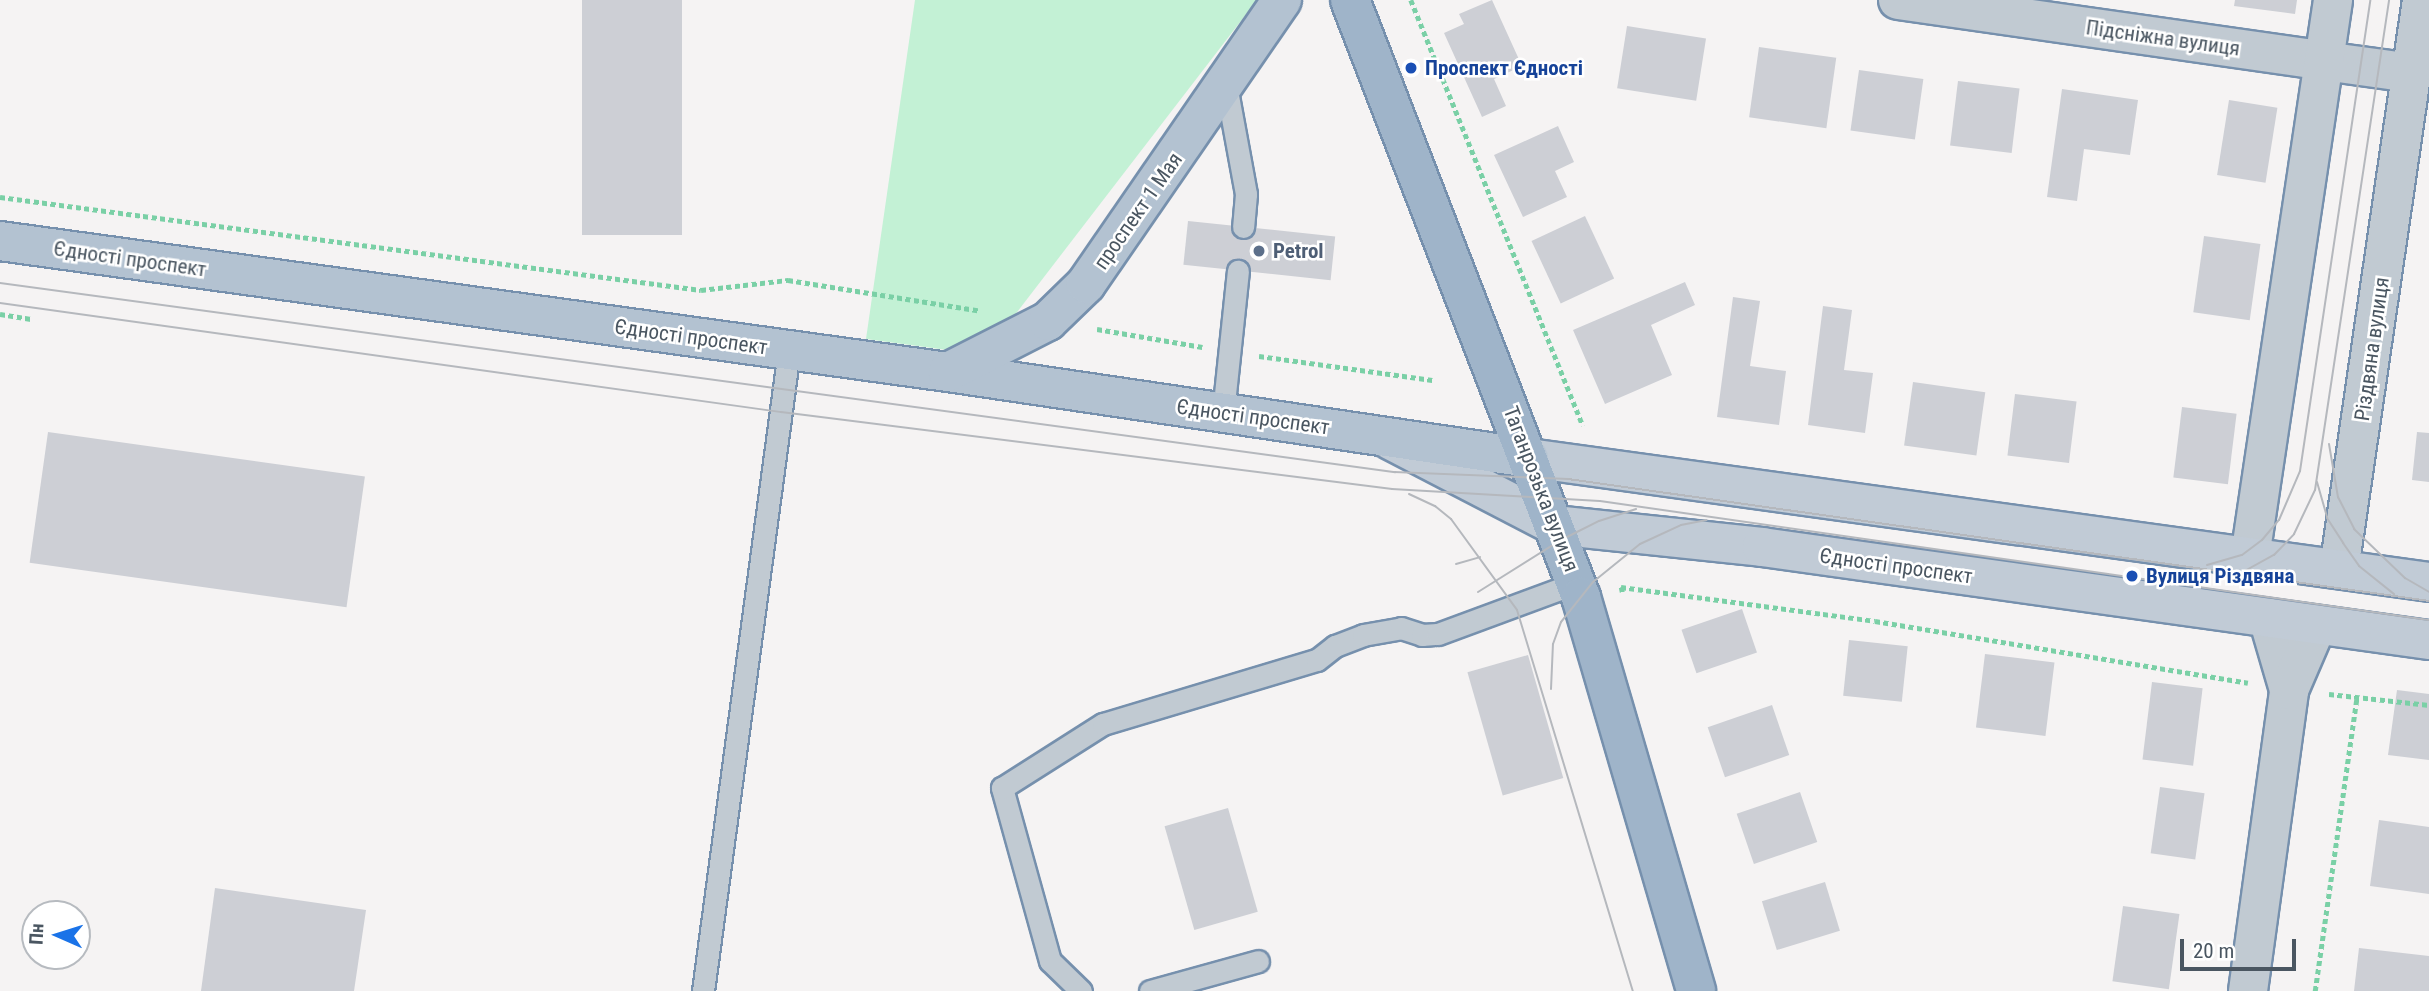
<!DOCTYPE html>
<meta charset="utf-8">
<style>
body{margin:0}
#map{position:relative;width:2429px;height:991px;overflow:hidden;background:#f5f3f3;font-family:"Roboto Condensed",sans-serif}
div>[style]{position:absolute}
.green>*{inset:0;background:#c3f1d5}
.building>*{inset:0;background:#cdcfd5;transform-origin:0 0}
.path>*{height:4.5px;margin-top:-2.25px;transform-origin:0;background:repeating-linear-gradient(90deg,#7ad0a6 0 5px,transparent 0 8.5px)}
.roads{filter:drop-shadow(2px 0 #7690ad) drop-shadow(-2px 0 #7690ad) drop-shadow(0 2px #7690ad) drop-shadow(0 -2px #7690ad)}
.service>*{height:21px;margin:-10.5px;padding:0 10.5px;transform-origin:10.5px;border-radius:10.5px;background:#c1cad2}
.minor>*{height:38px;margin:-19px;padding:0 19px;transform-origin:19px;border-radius:19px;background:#c1cad2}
.tertiary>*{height:38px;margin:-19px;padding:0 19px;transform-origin:19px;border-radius:19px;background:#c1cad2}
.secondary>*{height:38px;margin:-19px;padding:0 19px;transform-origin:19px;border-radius:19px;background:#c1cbd6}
.primary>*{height:38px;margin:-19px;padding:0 19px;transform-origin:19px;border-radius:19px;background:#b3c2d1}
.trunk>*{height:38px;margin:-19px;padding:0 19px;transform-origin:19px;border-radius:19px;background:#9fb4c9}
.tram>*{height:2px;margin:-1px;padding:0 1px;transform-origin:1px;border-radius:1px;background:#b5b8bd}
.dots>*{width:19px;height:19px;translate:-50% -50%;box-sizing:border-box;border:4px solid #fff;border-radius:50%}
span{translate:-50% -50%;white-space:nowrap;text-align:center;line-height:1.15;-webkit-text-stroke:5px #fff;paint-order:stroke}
.street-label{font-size:21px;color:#4a5661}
.transit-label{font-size:21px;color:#164399;font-weight:700}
.left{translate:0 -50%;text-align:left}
.service-label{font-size:21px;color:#4e5e75;font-weight:700}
.north{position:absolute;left:21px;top:900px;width:70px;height:70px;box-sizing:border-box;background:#fff;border:2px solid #b7bbc0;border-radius:50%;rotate:273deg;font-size:19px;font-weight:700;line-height:28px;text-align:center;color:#4a5661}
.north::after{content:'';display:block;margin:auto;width:24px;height:32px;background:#1a73e8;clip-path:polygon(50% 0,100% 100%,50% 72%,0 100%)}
.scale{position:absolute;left:2180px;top:939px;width:116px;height:32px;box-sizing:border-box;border:4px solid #4a5661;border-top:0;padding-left:9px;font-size:21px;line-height:24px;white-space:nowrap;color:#4a5661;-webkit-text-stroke:5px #fff;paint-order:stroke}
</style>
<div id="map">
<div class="green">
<i style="clip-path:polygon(915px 0,1257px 0,984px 355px,866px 339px)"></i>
</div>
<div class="building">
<i style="left:582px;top:0;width:100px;height:235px"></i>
<i style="clip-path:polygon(1492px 0,1522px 66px,1494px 79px,1506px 106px,1482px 117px,1444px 33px,1464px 24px,1459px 14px)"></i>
<i style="clip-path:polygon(2235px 0,2297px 0,2295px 14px,2234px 6px)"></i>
<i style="left:1627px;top:26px;width:80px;height:63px;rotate:9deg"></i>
<i style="left:1759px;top:47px;width:78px;height:71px;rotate:8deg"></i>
<i style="left:1859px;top:70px;width:65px;height:61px;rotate:8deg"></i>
<i style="left:1958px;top:81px;width:62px;height:65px;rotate:7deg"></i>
<i style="clip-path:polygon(2062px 89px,2138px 100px,2130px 155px,2084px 149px,2077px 201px,2047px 197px)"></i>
<i style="left:2229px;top:100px;width:49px;height:76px;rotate:9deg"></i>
<i style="clip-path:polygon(1558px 126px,1574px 162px,1555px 171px,1567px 197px,1523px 217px,1494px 155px)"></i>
<i style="left:1585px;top:216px;width:69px;height:59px;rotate:65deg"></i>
<i style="left:1188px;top:221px;width:148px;height:44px;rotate:6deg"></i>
<i style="left:2204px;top:236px;width:57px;height:77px;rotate:8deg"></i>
<i style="clip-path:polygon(1685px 282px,1695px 305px,1651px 325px,1672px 375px,1605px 404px,1573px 330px)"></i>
<i style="clip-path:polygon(1733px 297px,1760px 301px,1750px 366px,1786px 371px,1779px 425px,1717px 417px)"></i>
<i style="clip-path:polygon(1823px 306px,1852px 310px,1844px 370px,1873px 373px,1865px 433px,1808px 425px)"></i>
<i style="left:1913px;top:382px;width:73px;height:64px;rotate:8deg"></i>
<i style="left:2015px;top:394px;width:62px;height:62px;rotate:7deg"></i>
<i style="left:2182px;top:407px;width:55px;height:71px;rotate:7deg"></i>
<i style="left:48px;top:432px;width:320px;height:132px;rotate:8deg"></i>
<i style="clip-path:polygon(2417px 432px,2429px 433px,2429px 482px,2412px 480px)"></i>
<i style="left:1742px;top:609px;width:46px;height:64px;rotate:71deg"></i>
<i style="left:1849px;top:640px;width:59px;height:56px;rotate:6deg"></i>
<i style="left:1985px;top:654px;width:70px;height:74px;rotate:7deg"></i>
<i style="left:1528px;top:655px;width:128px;height:63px;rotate:74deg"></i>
<i style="left:2152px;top:682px;width:51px;height:78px;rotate:7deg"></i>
<i style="clip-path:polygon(2397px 690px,2429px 694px,2429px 760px,2388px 755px)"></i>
<i style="left:1772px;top:705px;width:53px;height:68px;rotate:71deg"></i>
<i style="left:2160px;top:787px;width:45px;height:67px;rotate:8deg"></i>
<i style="left:1800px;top:792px;width:53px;height:67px;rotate:71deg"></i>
<i style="left:1228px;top:808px;width:108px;height:66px;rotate:74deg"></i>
<i style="clip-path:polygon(2379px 820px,2429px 827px,2429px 894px,2370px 886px)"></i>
<i style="left:1825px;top:882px;width:51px;height:66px;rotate:73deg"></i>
<i style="clip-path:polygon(215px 888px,366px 910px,354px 991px,201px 991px)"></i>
<i style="left:2123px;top:906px;width:57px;height:76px;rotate:8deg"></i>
<i style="clip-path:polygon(2359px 948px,2429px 956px,2429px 991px,2354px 991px)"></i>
</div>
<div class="path">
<i style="left:1411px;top:0;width:459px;rotate:68deg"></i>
<i style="left:0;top:197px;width:707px;rotate:7.56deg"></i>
<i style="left:701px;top:290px;width:88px;rotate:-6.6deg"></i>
<i style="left:788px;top:280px;width:195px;rotate:9.1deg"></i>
<i style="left:0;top:314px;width:33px;rotate:9deg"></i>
<i style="left:1097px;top:329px;width:107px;rotate:9.7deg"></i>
<i style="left:1259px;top:356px;width:175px;rotate:7.9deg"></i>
<i style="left:1622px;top:592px;width:5px;rotate:-101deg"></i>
<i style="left:1621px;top:587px;width:256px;rotate:7.6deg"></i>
<i style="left:1875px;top:621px;width:378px;rotate:9.4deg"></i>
<i style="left:2329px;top:694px;width:101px;rotate:6.3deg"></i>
<i style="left:2315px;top:991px;width:298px;rotate:-81.9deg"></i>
</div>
<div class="roads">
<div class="service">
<i style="left:1226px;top:85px;width:111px;rotate:79.6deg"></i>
<i style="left:1246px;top:194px;width:33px;rotate:95deg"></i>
<i style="left:1223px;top:413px;width:143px;rotate:-84deg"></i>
<i style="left:703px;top:991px;width:646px;rotate:-82.35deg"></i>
<i style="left:1081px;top:991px;width:43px;rotate:-135.9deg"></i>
<i style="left:1050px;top:961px;width:180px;rotate:-105.5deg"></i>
<i style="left:1002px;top:788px;width:120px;rotate:-32.4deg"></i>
<i style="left:1103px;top:724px;width:223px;rotate:-16.7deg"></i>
<i style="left:1317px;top:660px;width:23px;rotate:-38deg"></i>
<i style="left:1335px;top:646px;width:30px;rotate:-21deg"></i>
<i style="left:1363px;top:635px;width:39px;rotate:-10deg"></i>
<i style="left:1401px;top:628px;width:22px;rotate:18deg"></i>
<i style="left:1422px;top:635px;width:16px;rotate:-4deg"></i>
<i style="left:1438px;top:634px;width:147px;rotate:-20.3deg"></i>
<i style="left:1150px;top:991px;width:112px;rotate:-15.5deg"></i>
</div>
<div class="minor">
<i style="left:1898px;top:0;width:430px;rotate:8.1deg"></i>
<i style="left:2268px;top:618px;width:75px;rotate:73.7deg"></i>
<i style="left:2248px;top:991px;width:304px;rotate:-82.2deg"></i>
<i style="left:2289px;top:690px;width:71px;rotate:-66.7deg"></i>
</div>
<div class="tertiary">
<i style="left:2324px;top:61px;width:89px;rotate:7.8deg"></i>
<i style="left:2250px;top:557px;width:563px;rotate:-81.52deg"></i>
<i style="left:2339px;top:569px;width:575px;rotate:-81.7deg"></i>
</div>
<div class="secondary">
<i style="left:1390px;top:440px;width:185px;rotate:27.4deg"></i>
<i style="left:1554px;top:525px;width:209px;rotate:6deg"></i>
<i style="left:1762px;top:547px;width:673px;rotate:7.94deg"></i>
<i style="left:1529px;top:458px;width:909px;rotate:7.84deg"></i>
</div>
<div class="primary">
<i style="left:0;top:241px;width:957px;rotate:7.87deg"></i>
<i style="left:948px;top:372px;width:587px;rotate:8.42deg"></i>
<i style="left:948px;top:372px;width:112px;rotate:-27deg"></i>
<i style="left:1048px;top:321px;width:53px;rotate:-44.2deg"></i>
<i style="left:1086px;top:284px;width:345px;rotate:-55.4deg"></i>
</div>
<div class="trunk">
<i style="left:1350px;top:0;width:640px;rotate:68.85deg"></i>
<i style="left:1581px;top:597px;width:410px;rotate:73.7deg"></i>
</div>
</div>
<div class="tram">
<i style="left:0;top:283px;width:1408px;rotate:7.72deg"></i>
<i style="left:1395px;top:472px;width:173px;rotate:2.3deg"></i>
<i style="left:1568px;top:479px;width:870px;rotate:8.06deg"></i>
<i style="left:0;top:303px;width:789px;rotate:7.95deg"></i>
<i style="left:781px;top:412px;width:616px;rotate:7.18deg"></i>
<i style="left:1392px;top:489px;width:208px;rotate:3.3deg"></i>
<i style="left:1600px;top:501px;width:837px;rotate:8.17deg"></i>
<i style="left:2329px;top:444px;width:54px;rotate:80.4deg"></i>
<i style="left:2338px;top:497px;width:36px;rotate:63deg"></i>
<i style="left:2354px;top:529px;width:71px;rotate:43.9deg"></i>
<i style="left:2405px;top:578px;width:28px;rotate:30deg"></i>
<i style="left:2317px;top:482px;width:37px;rotate:74deg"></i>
<i style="left:2327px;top:518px;width:30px;rotate:57deg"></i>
<i style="left:2343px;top:543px;width:28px;rotate:55deg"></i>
<i style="left:2359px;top:566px;width:45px;rotate:38.7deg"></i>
<i style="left:1409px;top:494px;width:29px;rotate:25deg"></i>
<i style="left:1435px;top:506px;width:21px;rotate:39deg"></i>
<i style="left:1451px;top:519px;width:112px;rotate:54deg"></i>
<i style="left:1517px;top:610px;width:398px;rotate:73.1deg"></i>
<i style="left:1456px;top:564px;width:25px;rotate:-16deg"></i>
<i style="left:2207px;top:565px;width:36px;rotate:-16deg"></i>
<i style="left:2242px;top:555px;width:25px;rotate:-37deg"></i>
<i style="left:2262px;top:540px;width:26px;rotate:-50deg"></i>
<i style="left:2279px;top:520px;width:53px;rotate:-66.8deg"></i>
<i style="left:2300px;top:471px;width:476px;rotate:-81.5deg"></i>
<i style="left:2241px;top:573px;width:38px;rotate:-29deg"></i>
<i style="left:2274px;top:555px;width:29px;rotate:-46deg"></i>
<i style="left:2294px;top:534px;width:49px;rotate:-64.5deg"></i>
<i style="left:2315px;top:490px;width:496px;rotate:-81.4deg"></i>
<i style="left:1478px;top:592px;width:98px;rotate:-32.1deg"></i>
<i style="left:1561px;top:540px;width:42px;rotate:-26.6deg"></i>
<i style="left:1599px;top:521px;width:39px;rotate:-18deg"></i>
<i style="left:1551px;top:689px;width:45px;rotate:-87.5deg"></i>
<i style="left:1553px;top:644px;width:23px;rotate:-70deg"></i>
<i style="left:1561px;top:622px;width:51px;rotate:-51.3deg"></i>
<i style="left:1593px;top:582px;width:60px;rotate:-39deg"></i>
<i style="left:1640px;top:544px;width:45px;rotate:-24.9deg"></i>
<i style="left:1681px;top:525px;width:26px;rotate:-11deg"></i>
</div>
<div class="dots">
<i style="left:1411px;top:68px;background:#1a4fb4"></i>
<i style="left:1259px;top:251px;background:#5c6f8a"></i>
<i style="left:2132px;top:576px;background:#1a4fb4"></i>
</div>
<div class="street-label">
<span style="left:2163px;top:38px;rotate:8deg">Підсніжна вулиця</span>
<span style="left:1138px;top:211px;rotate:-55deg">проспект 1 Мая</span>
<span style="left:130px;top:259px;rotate:8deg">Єдності проспект</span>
<span style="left:691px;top:337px;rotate:8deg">Єдності проспект</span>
<span style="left:2372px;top:349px;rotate:-82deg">Різдвяна вулиця</span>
<span style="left:1253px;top:417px;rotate:8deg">Єдності проспект</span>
<span style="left:1541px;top:489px;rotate:69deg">Таганрозька вулиця</span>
<span style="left:1896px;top:566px;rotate:8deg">Єдності проспект</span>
</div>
<div class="transit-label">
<span class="left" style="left:1425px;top:68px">Проспект Єдності</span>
<span class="left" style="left:2146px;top:576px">Вулиця Різдвяна</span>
</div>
<div class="service-label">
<span class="left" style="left:1273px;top:251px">Petrol</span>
</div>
<div class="north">Пн</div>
<div class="scale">20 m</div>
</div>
